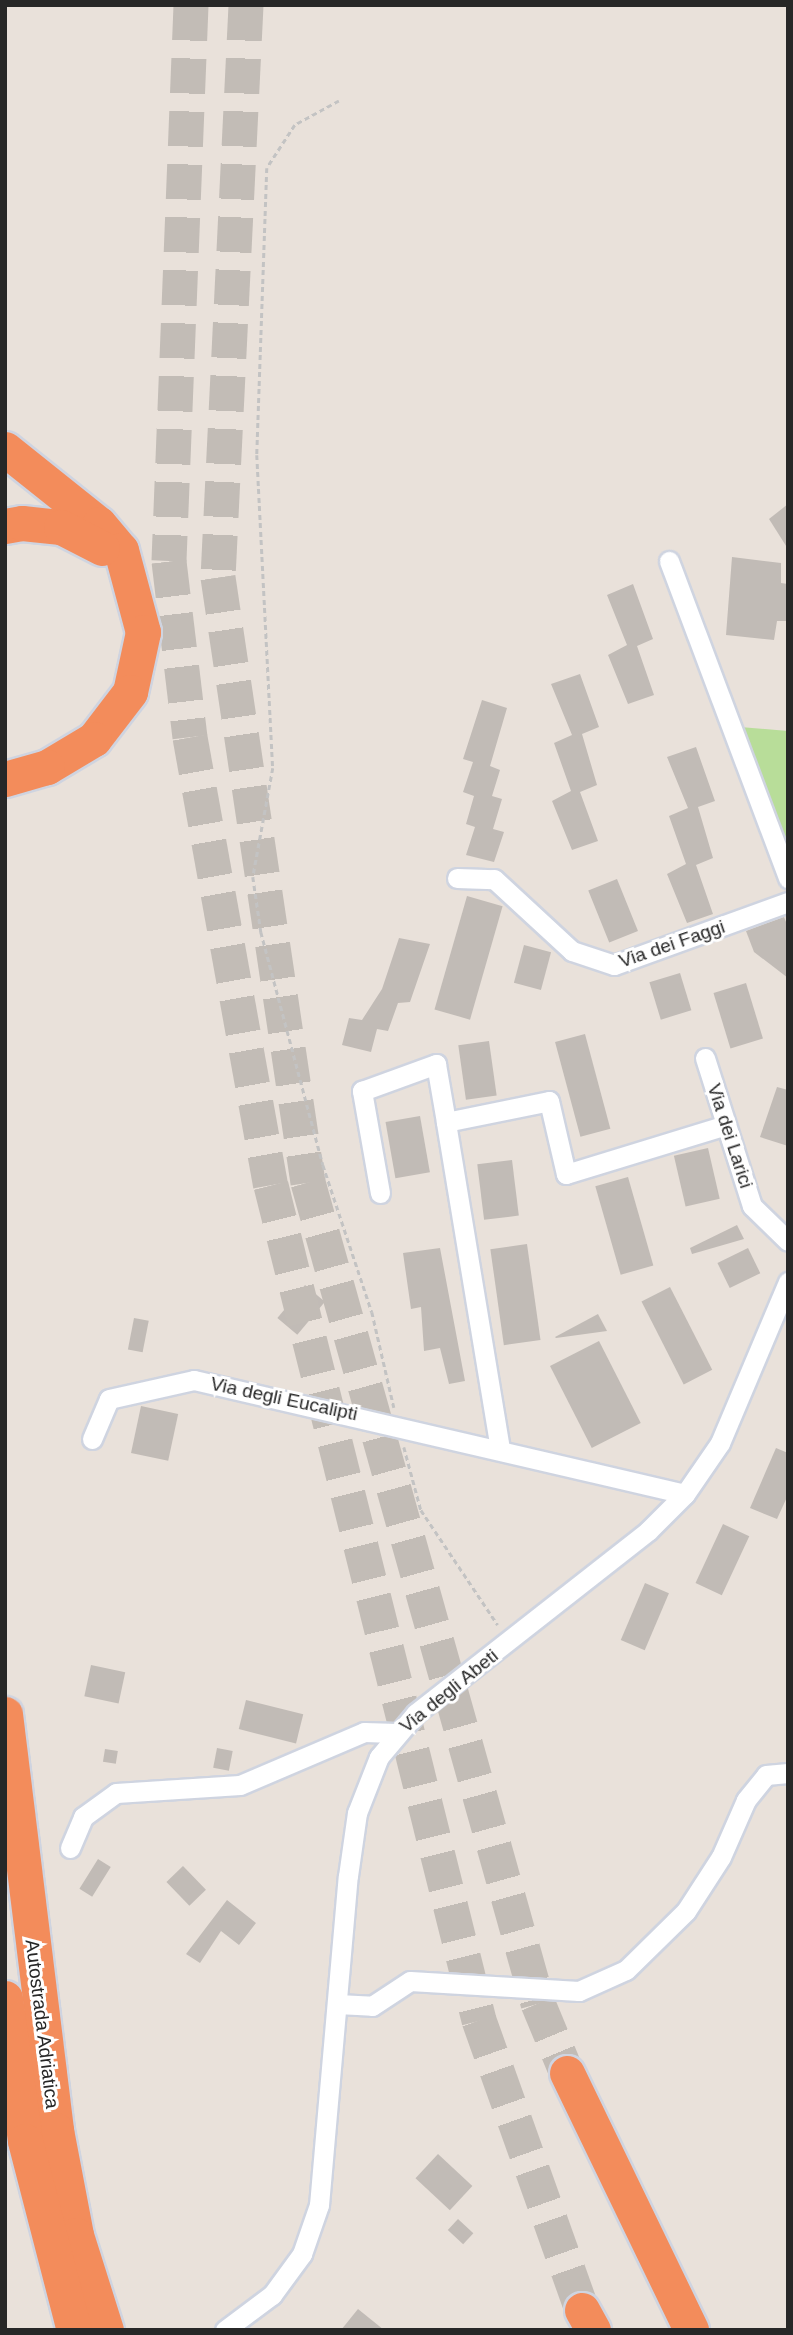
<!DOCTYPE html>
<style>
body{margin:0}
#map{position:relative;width:793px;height:2335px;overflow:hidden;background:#e9e1da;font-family:Arial,sans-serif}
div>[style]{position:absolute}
.green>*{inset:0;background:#b8dd99}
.building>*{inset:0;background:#c1bbb6;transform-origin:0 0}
.highway-tunnel>*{height:35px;margin-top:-17.5px;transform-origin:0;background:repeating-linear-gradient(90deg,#c2bcb6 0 35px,transparent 0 53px)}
.path>*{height:2.5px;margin-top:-1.25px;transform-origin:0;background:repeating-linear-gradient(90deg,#c3c3c3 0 5px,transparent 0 8.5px)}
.roads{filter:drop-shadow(2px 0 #cfd4e0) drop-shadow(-2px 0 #cfd4e0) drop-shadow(0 2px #cfd4e0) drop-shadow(0 -2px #cfd4e0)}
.street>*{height:19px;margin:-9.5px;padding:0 9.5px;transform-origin:9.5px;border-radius:9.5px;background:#fff}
.highway>*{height:35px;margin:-17.5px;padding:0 17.5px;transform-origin:17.5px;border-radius:17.5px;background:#f38c5b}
span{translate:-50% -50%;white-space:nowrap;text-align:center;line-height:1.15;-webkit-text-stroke:6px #fff;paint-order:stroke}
.street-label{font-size:19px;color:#272727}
.frame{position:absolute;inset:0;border:7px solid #272727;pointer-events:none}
</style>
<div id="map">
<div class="green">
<i style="clip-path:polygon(740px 727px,788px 731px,788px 862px)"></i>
</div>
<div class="building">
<i style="clip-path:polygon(788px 504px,788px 549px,769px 519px)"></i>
<i style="clip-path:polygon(732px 557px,781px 563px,781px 583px,788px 584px,788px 621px,777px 621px,774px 640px,726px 635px)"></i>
<i style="clip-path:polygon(633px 584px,653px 639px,637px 646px,654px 695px,628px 704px,608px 655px,627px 645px,607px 595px)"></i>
<i style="clip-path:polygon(580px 674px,599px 727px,582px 734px,597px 785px,580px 792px,598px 841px,572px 850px,552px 801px,571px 791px,554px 743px,572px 735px,551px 684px)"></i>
<i style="clip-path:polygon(482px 700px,507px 708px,490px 766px,500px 770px,492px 796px,502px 799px,493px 829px,504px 832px,494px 862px,466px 855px,475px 827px,466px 824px,474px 796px,463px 792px,473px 762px,463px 759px)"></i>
<i style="clip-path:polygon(696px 747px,715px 801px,698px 807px,713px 858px,696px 865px,713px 914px,687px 923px,667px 874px,686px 864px,669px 816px,688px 808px,667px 757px)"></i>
<i style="left:617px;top:879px;width:56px;height:31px;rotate:68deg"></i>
<i style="left:467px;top:896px;width:37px;height:118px;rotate:16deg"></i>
<i style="clip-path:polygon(784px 917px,788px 927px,788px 978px,754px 952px,746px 931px)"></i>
<i style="clip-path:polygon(399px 938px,430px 944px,410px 1002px,398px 1003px,388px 1031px,377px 1029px,371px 1052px,342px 1045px,349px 1018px,362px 1020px,382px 989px)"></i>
<i style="left:524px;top:945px;width:28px;height:39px;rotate:15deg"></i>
<i style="left:680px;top:973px;width:39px;height:32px;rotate:73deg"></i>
<i style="left:746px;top:983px;width:58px;height:34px;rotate:73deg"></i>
<i style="left:585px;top:1034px;width:98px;height:31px;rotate:75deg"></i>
<i style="left:489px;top:1041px;width:55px;height:31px;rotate:82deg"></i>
<i style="clip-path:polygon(777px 1087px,788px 1090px,788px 1146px,760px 1137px)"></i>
<i style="left:420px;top:1116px;width:57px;height:35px;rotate:80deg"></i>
<i style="left:708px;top:1148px;width:52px;height:35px;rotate:77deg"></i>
<i style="left:512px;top:1160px;width:56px;height:35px;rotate:83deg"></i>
<i style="left:628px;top:1177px;width:92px;height:34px;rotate:74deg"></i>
<i style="clip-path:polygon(737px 1225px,744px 1239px,692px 1254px,690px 1248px)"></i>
<i style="left:527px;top:1244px;width:97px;height:37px;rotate:82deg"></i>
<i style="clip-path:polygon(440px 1248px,465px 1381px,449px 1384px,440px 1348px,424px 1351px,421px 1307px,411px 1309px,403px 1253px)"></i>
<i style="left:748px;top:1248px;width:28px;height:34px;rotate:64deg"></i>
<i style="left:305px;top:1285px;width:26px;height:43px;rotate:40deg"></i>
<i style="left:670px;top:1287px;width:93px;height:32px;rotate:63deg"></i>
<i style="clip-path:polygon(598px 1314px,607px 1331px,556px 1338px,555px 1337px)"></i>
<i style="left:134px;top:1318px;width:15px;height:32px;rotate:11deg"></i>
<i style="left:599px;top:1341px;width:92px;height:55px;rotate:63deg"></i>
<i style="left:141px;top:1406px;width:38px;height:48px;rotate:12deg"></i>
<i style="clip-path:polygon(776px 1448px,788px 1453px,788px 1495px,777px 1519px,750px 1508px)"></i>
<i style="left:723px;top:1524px;width:29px;height:65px;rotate:25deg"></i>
<i style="left:645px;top:1583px;width:26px;height:62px;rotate:23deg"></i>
<i style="left:91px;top:1665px;width:35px;height:32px;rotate:12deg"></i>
<i style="left:246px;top:1700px;width:59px;height:30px;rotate:14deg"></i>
<i style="left:217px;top:1748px;width:16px;height:20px;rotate:11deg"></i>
<i style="left:105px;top:1749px;width:13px;height:13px;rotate:9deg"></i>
<i style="left:98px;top:1859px;width:15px;height:35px;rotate:32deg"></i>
<i style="left:183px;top:1866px;width:33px;height:23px;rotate:46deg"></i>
<i style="clip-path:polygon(227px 1900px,256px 1923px,239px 1945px,221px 1931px,200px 1963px,186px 1954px)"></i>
<i style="left:438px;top:2154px;width:47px;height:33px;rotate:43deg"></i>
<i style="left:458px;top:2219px;width:21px;height:15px;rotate:43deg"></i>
<i style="clip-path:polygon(358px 2309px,384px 2330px,341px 2330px)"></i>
</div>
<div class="highway-tunnel">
<i style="left:191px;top:5px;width:556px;rotate:92.27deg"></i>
<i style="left:169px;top:561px;width:177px;rotate:83.2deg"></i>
<i style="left:190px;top:737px;width:455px;rotate:79.8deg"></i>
<i style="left:271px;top:1185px;width:861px;rotate:76.01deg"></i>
<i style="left:479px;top:2020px;width:308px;rotate:70.4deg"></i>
<i style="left:246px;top:5px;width:573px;rotate:92.8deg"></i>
<i style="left:218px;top:577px;width:612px;rotate:81.54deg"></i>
<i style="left:308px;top:1182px;width:853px;rotate:74.35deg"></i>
<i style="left:538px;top:2003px;width:76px;rotate:67.5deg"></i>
</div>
<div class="path">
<i style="left:339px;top:101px;width:50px;rotate:151.4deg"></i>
<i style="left:295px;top:125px;width:51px;rotate:123.1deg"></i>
<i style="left:267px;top:168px;width:287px;rotate:92deg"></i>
<i style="left:257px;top:455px;width:313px;rotate:87.1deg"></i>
<i style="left:273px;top:768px;width:111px;rotate:100.4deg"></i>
<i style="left:253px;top:877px;width:56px;rotate:81.7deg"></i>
<i style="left:261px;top:932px;width:241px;rotate:75.1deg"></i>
<i style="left:323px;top:1165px;width:155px;rotate:71.6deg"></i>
<i style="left:372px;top:1312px;width:98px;rotate:77deg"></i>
<i style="left:404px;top:1447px;width:65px;rotate:74.9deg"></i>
<i style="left:421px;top:1510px;width:138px;rotate:56.2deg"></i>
</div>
<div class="roads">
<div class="street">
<i style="left:669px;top:561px;width:339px;rotate:69.4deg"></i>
<i style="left:457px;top:878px;width:37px;rotate:2deg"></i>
<i style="left:494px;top:879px;width:106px;rotate:42.7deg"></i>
<i style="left:572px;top:951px;width:44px;rotate:18.4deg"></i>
<i style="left:614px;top:965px;width:185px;rotate:-19.9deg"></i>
<i style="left:705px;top:1058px;width:155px;rotate:72.4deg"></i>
<i style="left:752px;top:1206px;width:50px;rotate:44.2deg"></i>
<i style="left:380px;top:1193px;width:104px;rotate:-100deg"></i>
<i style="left:362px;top:1091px;width:79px;rotate:-20deg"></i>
<i style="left:436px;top:1064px;width:59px;rotate:80.2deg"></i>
<i style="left:92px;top:1439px;width:43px;rotate:-67deg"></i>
<i style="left:109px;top:1399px;width:87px;rotate:-12.6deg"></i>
<i style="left:194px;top:1380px;width:504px;rotate:13.07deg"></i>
<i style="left:500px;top:1449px;width:331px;rotate:-99.4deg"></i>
<i style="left:446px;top:1122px;width:105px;rotate:-11.5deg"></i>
<i style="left:549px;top:1101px;width:75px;rotate:76.9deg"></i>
<i style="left:566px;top:1174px;width:167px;rotate:-17deg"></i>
<i style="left:70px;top:1848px;width:34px;rotate:-67deg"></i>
<i style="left:83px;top:1817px;width:41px;rotate:-36deg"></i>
<i style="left:116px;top:1793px;width:124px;rotate:-3.7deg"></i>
<i style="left:240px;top:1785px;width:135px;rotate:-23.1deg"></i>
<i style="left:364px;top:1732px;width:32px;rotate:2deg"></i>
<i style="left:337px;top:2004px;width:35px;rotate:3deg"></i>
<i style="left:372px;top:2006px;width:45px;rotate:-33.3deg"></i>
<i style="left:410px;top:1981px;width:169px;rotate:3.4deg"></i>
<i style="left:579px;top:1991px;width:51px;rotate:-24.1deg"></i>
<i style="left:626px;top:1970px;width:84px;rotate:-44.5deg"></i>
<i style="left:686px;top:1911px;width:64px;rotate:-57.1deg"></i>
<i style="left:721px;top:1857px;width:62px;rotate:-66.3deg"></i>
<i style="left:746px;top:1800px;width:32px;rotate:-51deg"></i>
<i style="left:766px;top:1775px;width:22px;rotate:-5deg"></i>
<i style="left:225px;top:2330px;width:59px;rotate:-36.7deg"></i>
<i style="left:272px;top:2295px;width:51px;rotate:-53.8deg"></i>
<i style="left:302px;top:2254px;width:52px;rotate:-70.9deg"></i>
<i style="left:319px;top:2205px;width:330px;rotate:-85deg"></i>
<i style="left:348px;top:1876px;width:64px;rotate:-81.9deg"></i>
<i style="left:357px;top:1813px;width:60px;rotate:-68.6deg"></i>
<i style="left:379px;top:1757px;width:57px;rotate:-49.9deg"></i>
<i style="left:416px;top:1713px;width:295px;rotate:-38.1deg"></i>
<i style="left:648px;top:1531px;width:52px;rotate:-45deg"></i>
<i style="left:685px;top:1494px;width:62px;rotate:-55.5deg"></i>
<i style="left:720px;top:1443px;width:175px;rotate:-67.1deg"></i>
</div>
<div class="highway">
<i style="left:5px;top:449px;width:120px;rotate:38.6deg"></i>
<i style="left:99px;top:524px;width:34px;rotate:50deg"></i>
<i style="left:121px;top:550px;width:85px;rotate:75deg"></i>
<i style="left:143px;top:632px;width:61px;rotate:102.2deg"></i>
<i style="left:130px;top:692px;width:59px;rotate:127.5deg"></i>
<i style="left:94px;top:739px;width:55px;rotate:149.2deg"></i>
<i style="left:47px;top:767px;width:44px;rotate:164.1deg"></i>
<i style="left:5px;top:526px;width:17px;rotate:-10deg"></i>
<i style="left:22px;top:523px;width:39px;rotate:6deg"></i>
<i style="left:61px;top:527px;width:46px;rotate:27.1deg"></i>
<i style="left:5px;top:1714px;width:419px;rotate:83deg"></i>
<i style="left:56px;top:2130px;width:107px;rotate:79.2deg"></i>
<i style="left:76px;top:2235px;width:100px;rotate:72.5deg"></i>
<i style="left:5px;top:1998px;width:144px;rotate:82deg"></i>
<i style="left:25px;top:2141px;width:195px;rotate:75.5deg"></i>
<i style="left:567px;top:2073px;width:285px;rotate:64.2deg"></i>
<i style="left:582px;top:2310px;width:23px;rotate:61deg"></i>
</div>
</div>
<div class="street-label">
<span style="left:672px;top:944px;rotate:-19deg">Via dei Faggi</span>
<span style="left:730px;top:1136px;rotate:72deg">Via dei Larici</span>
<span style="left:284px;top:1399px;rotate:12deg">Via degli Eucalipti</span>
<span style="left:449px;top:1691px;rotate:-39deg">Via degli Abeti</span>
<span style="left:42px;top:2024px;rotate:83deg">Autostrada Adriatica</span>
</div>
<div class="frame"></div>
</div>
